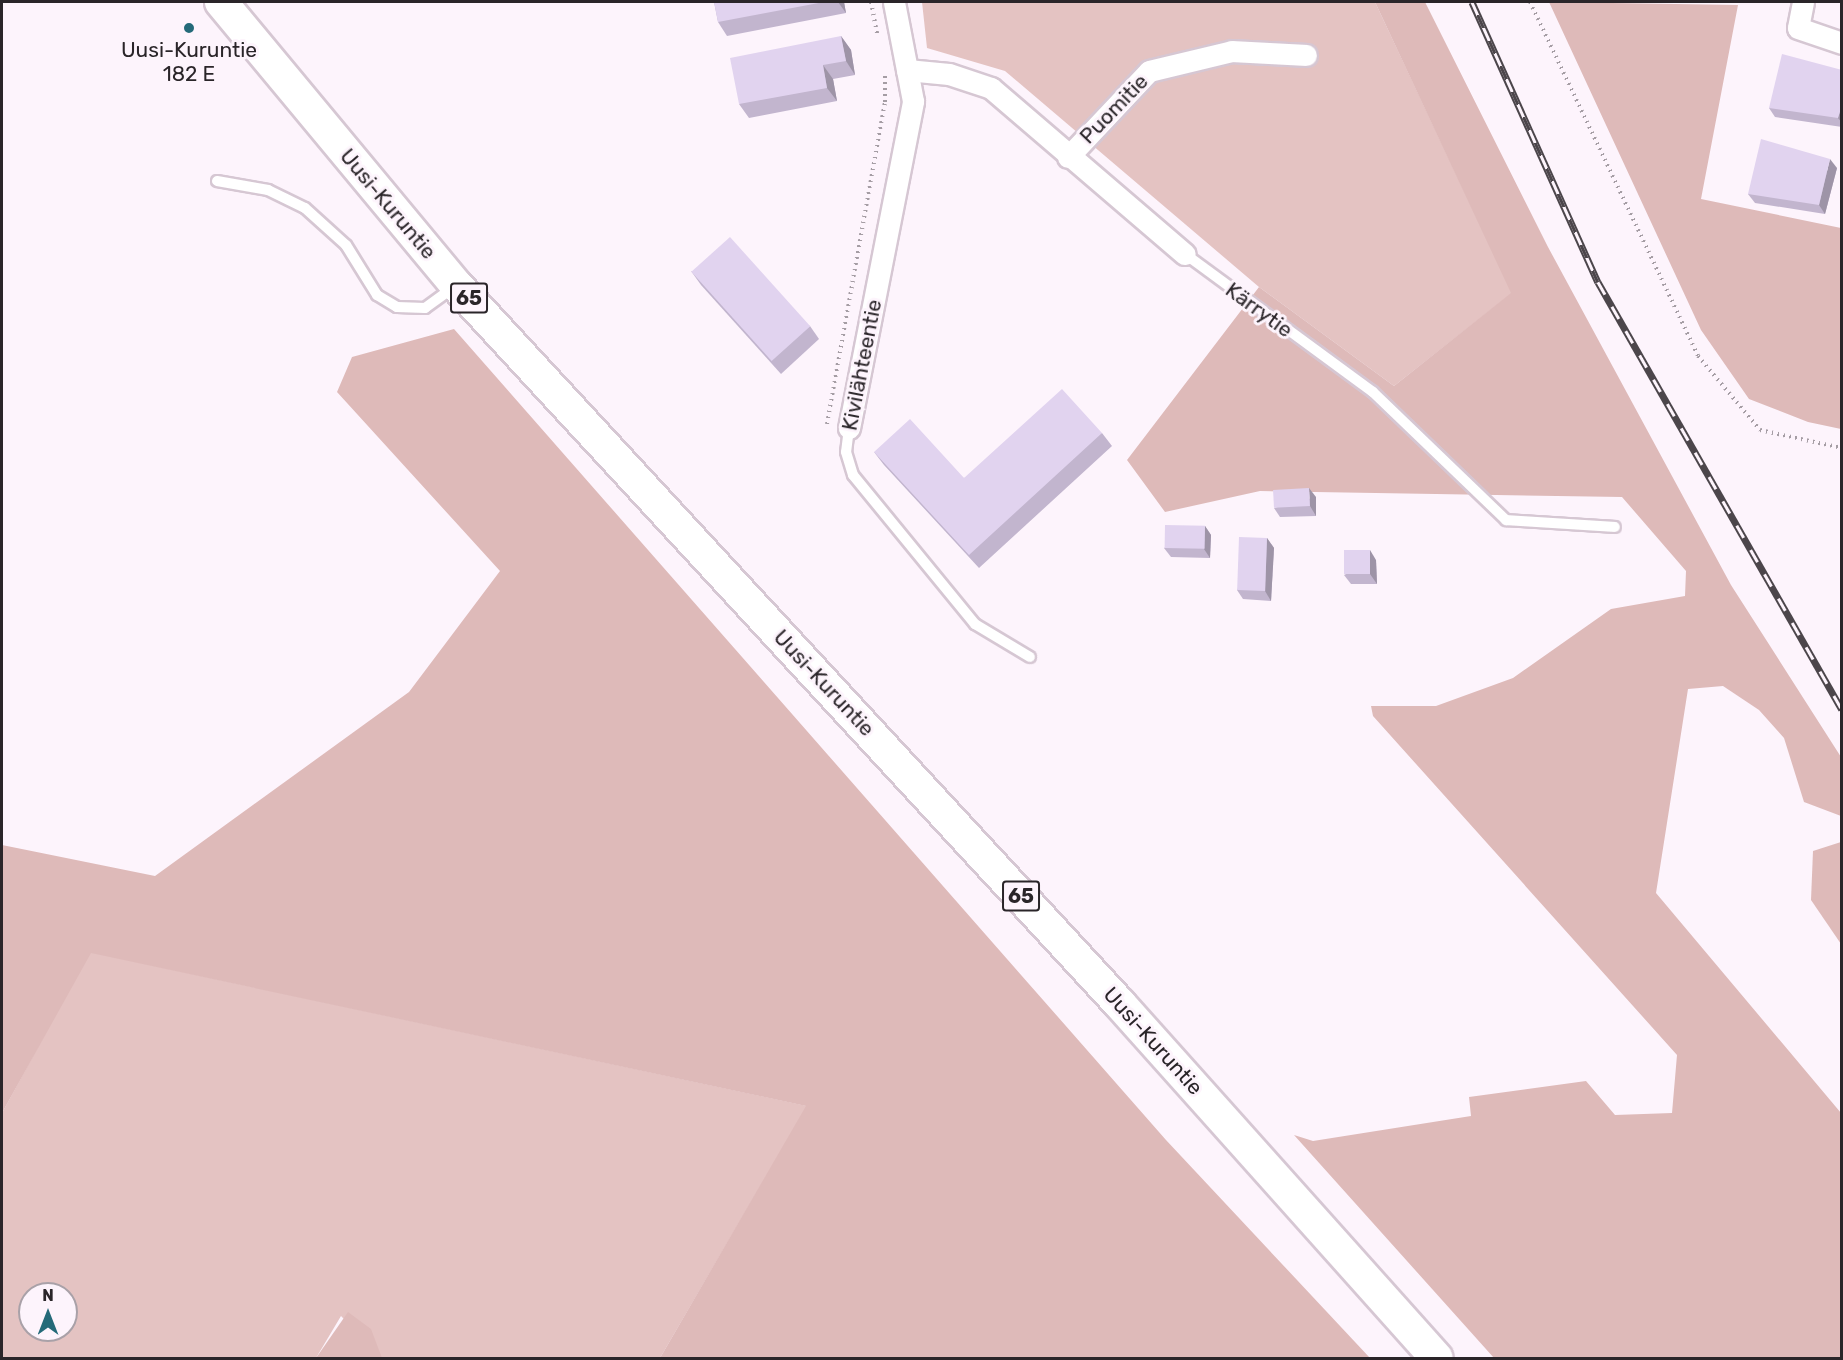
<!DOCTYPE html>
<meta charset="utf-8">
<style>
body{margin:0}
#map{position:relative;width:1843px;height:1360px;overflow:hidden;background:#fdf4fc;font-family:Rubik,sans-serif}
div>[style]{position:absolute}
.green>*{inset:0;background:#e4c3c2}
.forest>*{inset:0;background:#debab9}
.path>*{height:4px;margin-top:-2px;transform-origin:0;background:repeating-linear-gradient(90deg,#a59da4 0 1.5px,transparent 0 6px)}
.roads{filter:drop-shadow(2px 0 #d6c7d3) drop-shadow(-2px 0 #d6c7d3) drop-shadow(0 2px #d6c7d3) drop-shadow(0 -2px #d6c7d3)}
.service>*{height:10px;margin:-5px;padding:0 5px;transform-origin:5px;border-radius:5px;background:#fff}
.minor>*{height:21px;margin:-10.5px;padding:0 10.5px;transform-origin:10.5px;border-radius:10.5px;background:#fff}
.primary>*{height:32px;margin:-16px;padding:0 16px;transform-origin:16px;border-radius:16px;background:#fff}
.rail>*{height:7px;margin-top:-3.5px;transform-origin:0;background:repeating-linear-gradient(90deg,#fdf4fc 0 14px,#4c464b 0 28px);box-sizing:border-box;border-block:2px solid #4c464b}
.wall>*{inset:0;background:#c2b5ce}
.shaded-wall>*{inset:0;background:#9e94a7}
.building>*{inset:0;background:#e1d3ef;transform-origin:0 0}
.dots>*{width:16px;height:16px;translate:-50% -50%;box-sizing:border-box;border:3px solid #fdf4fc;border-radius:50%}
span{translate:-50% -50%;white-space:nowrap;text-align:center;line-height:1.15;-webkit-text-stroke:6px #fdf4fc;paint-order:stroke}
.shield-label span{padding:2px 4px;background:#fdf4fc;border:2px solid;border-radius:4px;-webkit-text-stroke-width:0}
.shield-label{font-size:20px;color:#2a2529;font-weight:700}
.poi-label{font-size:21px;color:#2a2529}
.street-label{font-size:21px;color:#2a2529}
.frame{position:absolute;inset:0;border:3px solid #2a2529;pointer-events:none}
.north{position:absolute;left:18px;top:1282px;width:60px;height:60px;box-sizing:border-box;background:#fdf4fc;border:2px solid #a9a1a8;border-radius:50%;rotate:0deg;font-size:16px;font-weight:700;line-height:24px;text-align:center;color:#2a2529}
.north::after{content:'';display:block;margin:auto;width:21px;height:27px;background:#246a79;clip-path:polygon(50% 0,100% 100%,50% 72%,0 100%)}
</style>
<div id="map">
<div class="green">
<i style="clip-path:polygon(922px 2px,1375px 2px,1512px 293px,1394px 386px,1259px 287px,1005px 71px,927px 48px)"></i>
<i style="clip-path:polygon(evenodd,90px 952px,807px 1106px,660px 1358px,382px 1358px,341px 1316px,316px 1358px,2px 1358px,2px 1113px,90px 952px,30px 1294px,66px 1294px,66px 1330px,30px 1330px,30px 1294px)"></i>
</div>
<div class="forest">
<i style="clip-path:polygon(1375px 2px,1425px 2px,1548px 247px,1731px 585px,1841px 757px,1841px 816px,1804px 802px,1784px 738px,1759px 710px,1723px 686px,1688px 689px,1656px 893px,1841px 1113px,1841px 1358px,1494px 1358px,1294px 1135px,1313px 1141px,1471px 1116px,1469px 1097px,1586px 1081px,1615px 1115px,1672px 1113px,1677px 1055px,1373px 716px,1371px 706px,1436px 706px,1513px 678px,1611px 609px,1685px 596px,1686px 571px,1622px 497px,1260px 491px,1165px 512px,1127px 460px,1259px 287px,1394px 386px,1511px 293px)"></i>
<i style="clip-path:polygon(1549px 2px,1738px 5px,1701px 199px,1841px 228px,1841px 429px,1808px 422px,1749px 399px,1701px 330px)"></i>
<i style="clip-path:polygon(454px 329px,1166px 1140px,1370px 1358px,660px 1358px,806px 1106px,91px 953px,2px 1113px,2px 845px,155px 876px,409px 692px,500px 571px,337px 392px,352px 357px)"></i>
<i style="clip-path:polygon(1841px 842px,1841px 944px,1811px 900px,1813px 851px)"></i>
<i style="clip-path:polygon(348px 1312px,371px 1329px,382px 1358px,316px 1358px)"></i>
</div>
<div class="path">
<i style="left:871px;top:2px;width:32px;rotate:79deg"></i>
<i style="left:1530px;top:2px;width:392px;rotate:64.6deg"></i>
<i style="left:1698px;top:356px;width:97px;rotate:50deg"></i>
<i style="left:1760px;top:430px;width:84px;rotate:12.4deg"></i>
<i style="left:827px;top:424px;width:327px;rotate:-79.8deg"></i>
<i style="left:885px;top:102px;width:29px;rotate:-90deg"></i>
</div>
<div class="roads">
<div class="service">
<i style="left:217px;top:181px;width:52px;rotate:10deg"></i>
<i style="left:268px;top:190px;width:41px;rotate:25.9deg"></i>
<i style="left:305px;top:208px;width:55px;rotate:42.1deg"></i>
<i style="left:346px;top:245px;width:59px;rotate:58.2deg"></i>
<i style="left:377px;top:295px;width:23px;rotate:31deg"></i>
<i style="left:397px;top:307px;width:28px;rotate:2deg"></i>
<i style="left:425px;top:308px;width:36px;rotate:-36deg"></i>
<i style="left:1185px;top:254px;width:233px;rotate:36.3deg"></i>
<i style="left:1373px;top:392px;width:185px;rotate:43.9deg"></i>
<i style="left:1506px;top:520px;width:109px;rotate:3.7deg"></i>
<i style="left:849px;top:428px;width:24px;rotate:97deg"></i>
<i style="left:846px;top:452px;width:24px;rotate:73deg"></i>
<i style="left:853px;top:475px;width:193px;rotate:50.7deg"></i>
<i style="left:975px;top:624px;width:64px;rotate:31deg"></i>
</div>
<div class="minor">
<i style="left:1803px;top:2px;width:26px;rotate:101deg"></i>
<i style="left:1798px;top:28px;width:46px;rotate:18.8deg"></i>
<i style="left:907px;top:70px;width:42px;rotate:5.4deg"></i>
<i style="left:949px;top:74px;width:44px;rotate:18.4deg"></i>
<i style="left:991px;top:88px;width:255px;rotate:40.6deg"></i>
<i style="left:1068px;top:157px;width:118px;rotate:-46.7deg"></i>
<i style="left:1149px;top:71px;width:85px;rotate:-13.5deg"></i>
<i style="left:1232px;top:51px;width:74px;rotate:3.1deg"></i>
<i style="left:849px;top:428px;width:333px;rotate:-78.9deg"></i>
<i style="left:913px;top:101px;width:101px;rotate:-100.9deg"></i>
</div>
<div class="primary">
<i style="left:221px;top:2px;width:368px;rotate:50.3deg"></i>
<i style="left:456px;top:285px;width:979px;rotate:47.28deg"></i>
<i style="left:1120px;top:1004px;width:475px;rotate:48.2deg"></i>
</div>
</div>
<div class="rail">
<i style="left:1472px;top:2px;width:307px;rotate:65.8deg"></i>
<i style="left:1598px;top:282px;width:492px;rotate:60.3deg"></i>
</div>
<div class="wall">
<i style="clip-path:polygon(714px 2px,844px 2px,846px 13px,727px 36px,718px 22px)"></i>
<i style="clip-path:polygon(841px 36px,851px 50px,855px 75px,833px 79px,837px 101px,749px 118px,739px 104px)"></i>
<i style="clip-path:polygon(1842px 70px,1842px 127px,1775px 117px,1769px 108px)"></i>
<i style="clip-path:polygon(1837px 168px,1825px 214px,1755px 203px,1748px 194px)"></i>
<i style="clip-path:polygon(691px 271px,810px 326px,819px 339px,781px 374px,701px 285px)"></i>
<i style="clip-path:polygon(1102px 433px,1112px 446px,979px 568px,884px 465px,874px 452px,964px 478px)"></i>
<i style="clip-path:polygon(1316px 497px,1316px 516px,1280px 517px,1274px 508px)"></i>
<i style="clip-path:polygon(1205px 526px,1211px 535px,1210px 558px,1171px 557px,1164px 548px)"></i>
<i style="clip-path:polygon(1267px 538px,1274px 548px,1271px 601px,1243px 599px,1237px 590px)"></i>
<i style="clip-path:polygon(1376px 560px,1377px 584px,1351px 584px,1344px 575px)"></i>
</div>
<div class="shaded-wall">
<i style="clip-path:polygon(838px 2px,844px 2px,846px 13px)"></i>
<i style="clip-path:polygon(841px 36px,851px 50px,855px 75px,846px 61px)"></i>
<i style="clip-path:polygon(823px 65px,833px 79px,837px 101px,827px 88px)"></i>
<i style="clip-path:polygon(1842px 105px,1842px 123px,1838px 118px)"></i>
<i style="clip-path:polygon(1830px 159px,1837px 168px,1825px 214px,1819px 205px)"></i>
<i style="clip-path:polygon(1309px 488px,1316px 497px,1316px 516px,1310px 506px)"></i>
<i style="clip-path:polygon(1205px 526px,1211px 535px,1210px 558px,1204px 549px)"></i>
<i style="clip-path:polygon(1267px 538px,1274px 548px,1271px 601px,1265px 591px)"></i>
<i style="clip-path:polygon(1370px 550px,1376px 560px,1377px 584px,1370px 574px)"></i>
</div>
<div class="building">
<i style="clip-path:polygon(714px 2px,824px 2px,718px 22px)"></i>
<i style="clip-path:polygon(841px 36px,846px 61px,823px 65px,827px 88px,739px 104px,730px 58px)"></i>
<i style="clip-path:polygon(1782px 54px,1842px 70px,1842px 105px,1838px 118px,1769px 108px)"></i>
<i style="clip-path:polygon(1761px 139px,1830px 159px,1819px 205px,1748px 194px)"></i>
<i style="left:730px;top:237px;width:120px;height:52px;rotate:48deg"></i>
<i style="clip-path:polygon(1062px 389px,1102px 433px,969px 555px,874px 452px,910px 419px,964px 478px)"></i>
<i style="left:1309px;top:488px;width:18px;height:36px;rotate:87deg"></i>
<i style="left:1165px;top:525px;width:40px;height:23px;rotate:1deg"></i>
<i style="left:1239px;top:537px;width:28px;height:53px;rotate:2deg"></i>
<i style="left:1370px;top:550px;width:24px;height:26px;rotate:90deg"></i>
</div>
<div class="dots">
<i style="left:189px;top:28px;background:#246a79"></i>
</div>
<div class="shield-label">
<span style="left:469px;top:298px">65</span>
<span style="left:1021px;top:896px">65</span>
</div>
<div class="poi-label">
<span style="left:189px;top:62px">Uusi-Kuruntie<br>182 E</span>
</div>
<div class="street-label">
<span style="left:1114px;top:109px;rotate:-46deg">Puomitie</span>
<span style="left:388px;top:204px;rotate:50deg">Uusi-Kuruntie</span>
<span style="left:1259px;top:310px;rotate:36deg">Kärrytie</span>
<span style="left:862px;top:365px;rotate:-79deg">Kivilähteentie</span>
<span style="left:824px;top:683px;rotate:47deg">Uusi-Kuruntie</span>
<span style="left:1153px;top:1041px;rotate:48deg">Uusi-Kuruntie</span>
</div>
<div class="frame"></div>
<div class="north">N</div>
</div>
